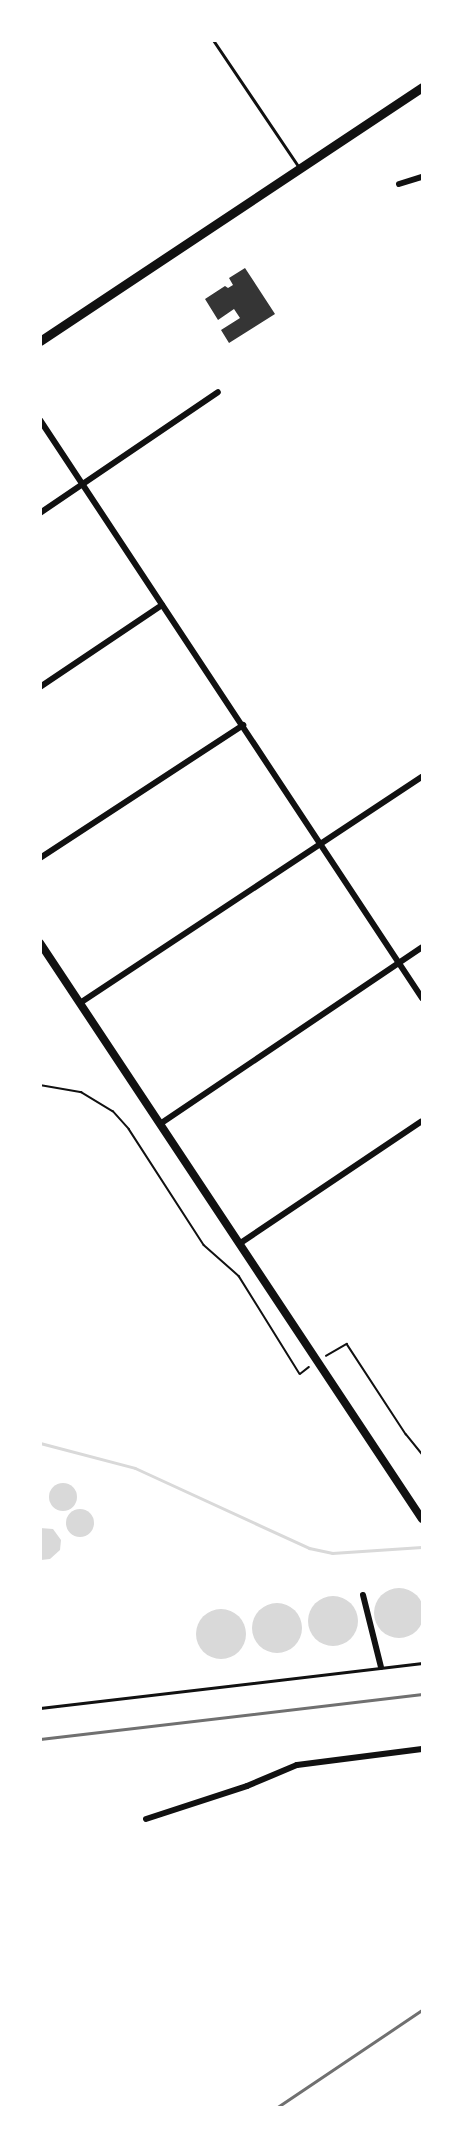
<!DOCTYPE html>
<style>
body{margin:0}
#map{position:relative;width:463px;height:2148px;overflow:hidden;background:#fff;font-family:Spectral,serif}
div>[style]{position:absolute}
.water>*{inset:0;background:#d9d9d9}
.round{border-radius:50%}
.stream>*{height:3px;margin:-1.5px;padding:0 1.5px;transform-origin:1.5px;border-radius:1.5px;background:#d9d9d9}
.building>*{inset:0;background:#353535}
.path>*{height:1.5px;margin:-0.75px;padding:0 0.75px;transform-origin:0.75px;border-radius:0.75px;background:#111}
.service>*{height:3px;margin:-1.5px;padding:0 1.5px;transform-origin:1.5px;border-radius:1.5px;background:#111}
.minor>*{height:6px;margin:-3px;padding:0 3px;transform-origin:3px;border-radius:3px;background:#111}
.tertiary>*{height:8px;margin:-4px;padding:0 4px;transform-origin:4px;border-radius:4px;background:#111}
.primary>*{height:9px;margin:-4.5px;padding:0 4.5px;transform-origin:4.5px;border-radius:4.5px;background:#111}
.rail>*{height:3px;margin:-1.5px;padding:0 1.5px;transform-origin:1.5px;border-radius:1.5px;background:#707070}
span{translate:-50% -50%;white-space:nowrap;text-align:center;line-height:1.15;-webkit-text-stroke:6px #fff;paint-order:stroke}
.frame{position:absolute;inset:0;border:42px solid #fff;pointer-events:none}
</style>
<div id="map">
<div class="water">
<i class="round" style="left:49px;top:1483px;width:28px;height:28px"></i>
<i class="round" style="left:66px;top:1509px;width:28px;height:28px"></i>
<i style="clip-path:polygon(40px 1528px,53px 1529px,61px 1540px,60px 1550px,50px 1559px,41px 1560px)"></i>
<i class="round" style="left:374px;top:1588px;width:50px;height:50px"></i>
<i class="round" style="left:308px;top:1596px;width:50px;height:50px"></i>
<i class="round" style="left:252px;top:1603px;width:50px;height:50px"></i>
<i class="round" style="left:196px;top:1609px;width:50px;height:50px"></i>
</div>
<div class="stream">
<i style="left:40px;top:1443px;width:98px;rotate:14.7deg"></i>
<i style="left:135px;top:1468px;width:192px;rotate:24.7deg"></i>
<i style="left:309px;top:1548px;width:24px;rotate:12deg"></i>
<i style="left:332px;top:1553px;width:90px;rotate:-3.8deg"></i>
</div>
<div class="building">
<i style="clip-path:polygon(245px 268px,275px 314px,229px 343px,221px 330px,240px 318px,234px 309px,218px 320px,205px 299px,225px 286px,228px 288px,233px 285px,229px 278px)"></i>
</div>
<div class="path">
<i style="left:40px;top:1085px;width:42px;rotate:9.7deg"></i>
<i style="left:81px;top:1092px;width:37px;rotate:31deg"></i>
<i style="left:113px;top:1111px;width:24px;rotate:48deg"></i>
<i style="left:129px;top:1129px;width:138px;rotate:57.1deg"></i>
<i style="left:204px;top:1245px;width:47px;rotate:41.5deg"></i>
<i style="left:239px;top:1276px;width:115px;rotate:58.1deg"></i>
<i style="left:300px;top:1374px;width:11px;rotate:-38deg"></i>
<i style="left:326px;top:1356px;width:24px;rotate:-30deg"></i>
<i style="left:347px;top:1344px;width:108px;rotate:56.8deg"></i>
<i style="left:406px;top:1434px;width:26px;rotate:51deg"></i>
</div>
<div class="service">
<i style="left:213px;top:40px;width:152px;rotate:56deg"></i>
<i style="left:40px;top:1708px;width:385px;rotate:-6.7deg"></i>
</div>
<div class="minor">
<i style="left:399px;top:184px;width:24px;rotate:-17deg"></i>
<i style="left:40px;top:420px;width:693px;rotate:56.54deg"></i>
<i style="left:40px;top:513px;width:215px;rotate:-34.2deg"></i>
<i style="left:40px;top:687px;width:147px;rotate:-33.9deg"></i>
<i style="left:40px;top:858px;width:243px;rotate:-33.2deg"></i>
<i style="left:80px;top:1003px;width:410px;rotate:-33.5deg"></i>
<i style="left:160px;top:1124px;width:316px;rotate:-34deg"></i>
<i style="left:239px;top:1244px;width:220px;rotate:-33.9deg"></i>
<i style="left:363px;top:1595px;width:74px;rotate:76deg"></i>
<i style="left:146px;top:1819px;width:106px;rotate:-18.1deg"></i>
<i style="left:247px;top:1786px;width:54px;rotate:-22.8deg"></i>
<i style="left:297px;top:1765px;width:126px;rotate:-7.3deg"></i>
</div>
<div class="tertiary">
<i style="left:40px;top:943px;width:691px;rotate:56.45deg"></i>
</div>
<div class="primary">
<i style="left:40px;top:341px;width:459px;rotate:-33.6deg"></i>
</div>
<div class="rail">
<i style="left:40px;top:1739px;width:385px;rotate:-6.7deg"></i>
<i style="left:276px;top:2108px;width:176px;rotate:-33.9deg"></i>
</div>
<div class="frame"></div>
</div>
